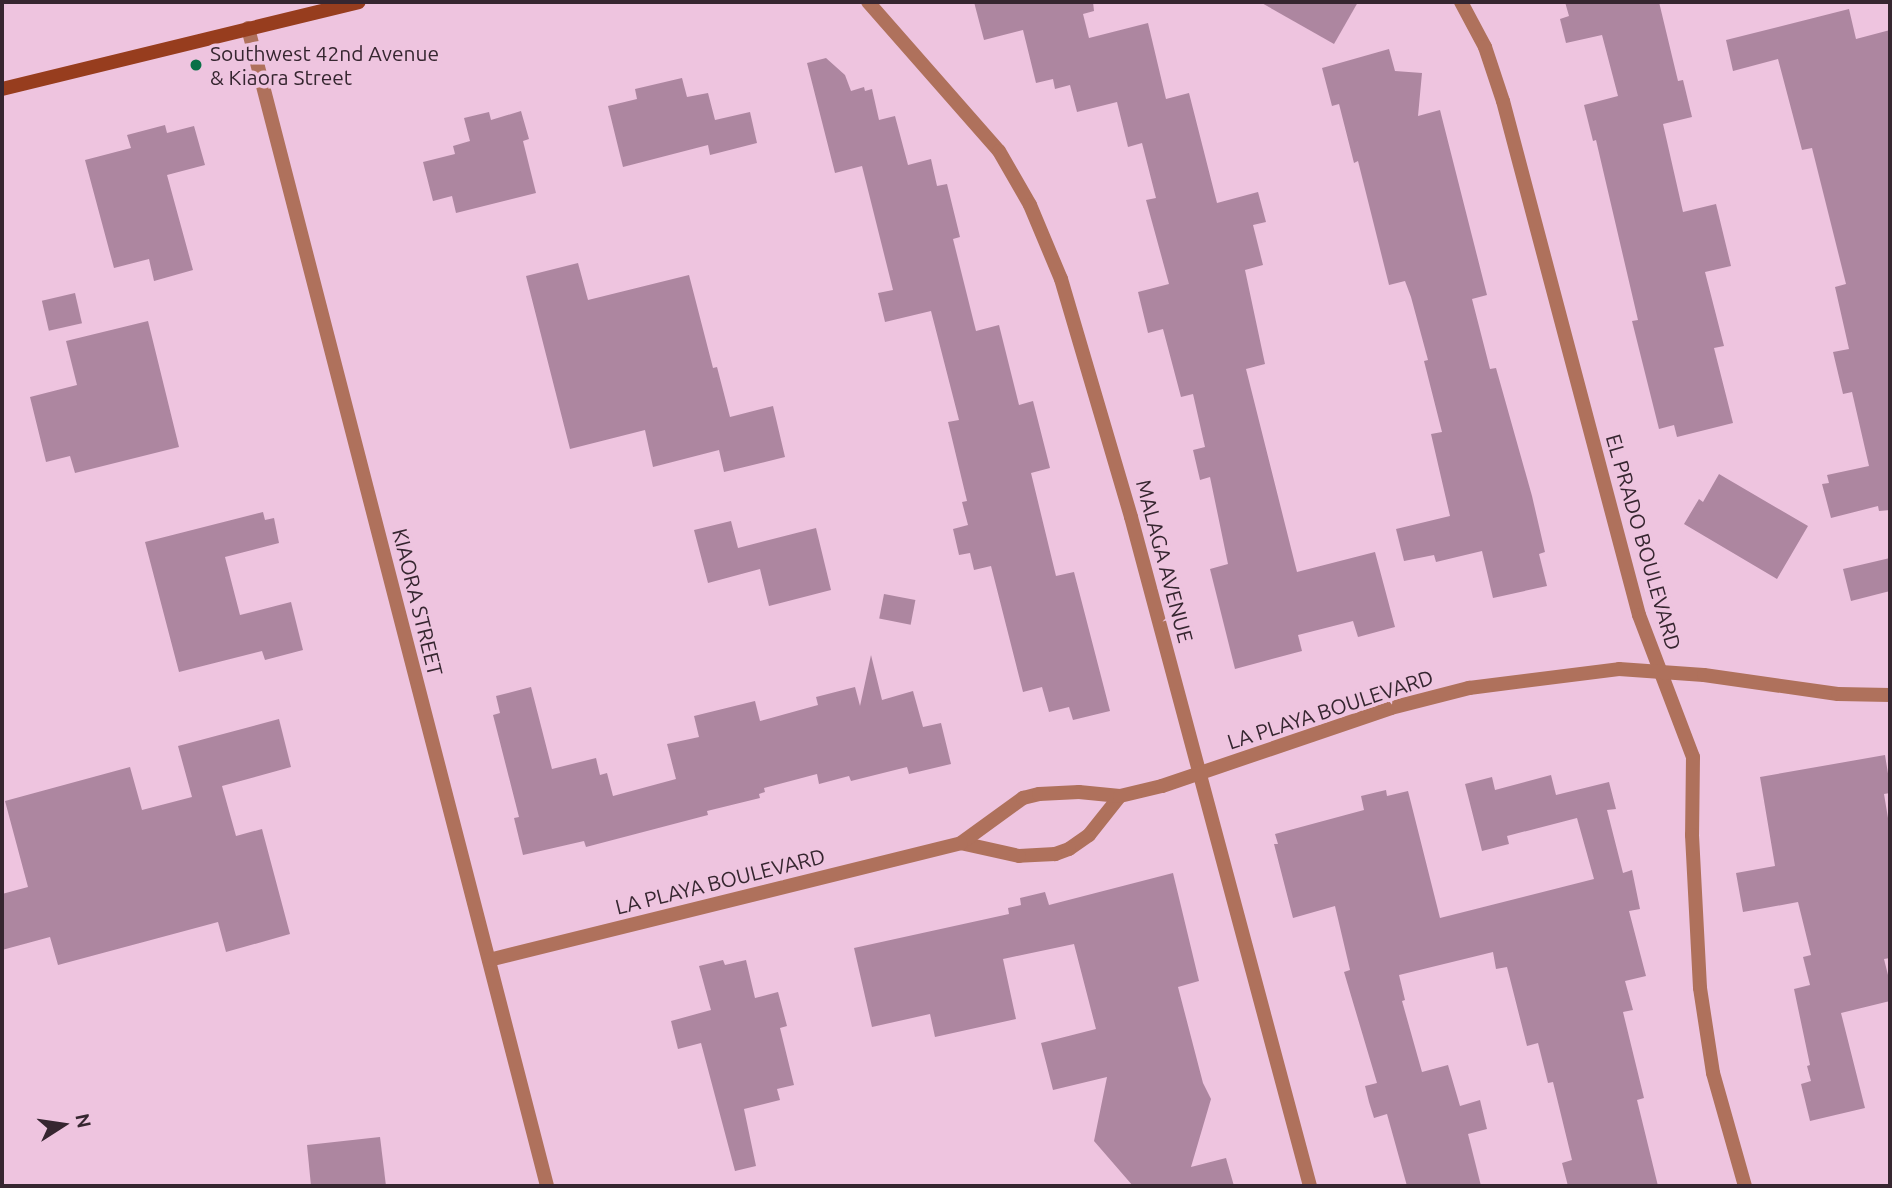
<!DOCTYPE html>
<style>
body{margin:0}
#map{position:relative;width:1892px;height:1188px;overflow:hidden;background:#eec4df;font-family:Ubuntu,sans-serif}
div>[style]{position:absolute}
.building>*{inset:0;background:#ad86a0;transform-origin:0 0}
.minor>*{height:14px;margin:-7px;padding:0 7px;transform-origin:7px;border-radius:7px;background:#af715c}
.secondary>*{height:14px;margin:-7px;padding:0 7px;transform-origin:7px;border-radius:7px;background:#973d1e}
.dots>*{width:19px;height:19px;translate:-50% -50%;box-sizing:border-box;border:4px solid #eec4df;border-radius:50%}
span{translate:-50% -50%;white-space:nowrap;text-align:center;line-height:1.15;-webkit-text-stroke:7px #eec4df;paint-order:stroke}
.poi-label{font-size:21px;color:#362630}
.left{translate:0 -50%;text-align:left}
.street-label{font-size:21px;color:#362630}
.frame{position:absolute;inset:0;border:4px solid #362630;pointer-events:none}
.north{position:absolute;left:28px;top:1090px;width:70px;height:70px;-webkit-text-stroke:5px #eec4df;paint-order:stroke;rotate:78deg;font-size:19px;font-weight:700;line-height:28px;text-align:center;color:#362630}
.north::after{content:'';display:block;margin:auto;width:24px;height:32px;background:#362630;clip-path:polygon(50% 0,100% 100%,50% 72%,0 100%)}
</style>
<div id="map">
<div class="building">
<i style="clip-path:polygon(974px 2px,1093px 2px,1094px 11px,1083px 14px,1089px 38px,1148px 23px,1166px 99px,1189px 93px,1217px 203px,1258px 192px,1266px 222px,1253px 225px,1263px 265px,1245px 270px,1265px 364px,1246px 369px,1297px 572px,1375px 552px,1395px 627px,1358px 637px,1353px 621px,1298px 635px,1302px 651px,1235px 669px,1210px 569px,1228px 564px,1210px 477px,1200px 480px,1193px 450px,1205px 447px,1193px 394px,1181px 397px,1163px 329px,1148px 333px,1138px 292px,1169px 284px,1146px 200px,1156px 198px,1142px 143px,1128px 147px,1117px 102px,1077px 112px,1070px 85px,1055px 89px,1053px 79px,1036px 83px,1023px 30px,984px 40px)"></i>
<i style="clip-path:polygon(1260px 2px,1358px 2px,1334px 44px)"></i>
<i style="clip-path:polygon(1565px 2px,1659px 2px,1678px 81px,1683px 80px,1692px 117px,1663px 124px,1683px 212px,1716px 204px,1731px 266px,1705px 272px,1724px 346px,1714px 348px,1733px 423px,1677px 437px,1674px 425px,1659px 429px,1632px 321px,1638px 320px,1596px 140px,1593px 141px,1584px 105px,1618px 96px,1602px 35px,1566px 43px,1560px 19px,1569px 16px)"></i>
<i style="clip-path:polygon(1849px 9px,1856px 39px,1890px 30px,1890px 510px,1879px 511px,1878px 506px,1831px 518px,1822px 484px,1829px 483px,1827px 475px,1869px 466px,1852px 392px,1843px 394px,1833px 352px,1849px 349px,1835px 287px,1846px 284px,1812px 148px,1802px 150px,1778px 59px,1733px 71px,1726px 40px)"></i>
<i style="clip-path:polygon(1389px 49px,1395px 71px,1422px 73px,1418px 116px,1440px 110px,1487px 295px,1472px 299px,1490px 369px,1496px 368px,1532px 496px,1545px 552px,1539px 554px,1547px 586px,1493px 598px,1482px 551px,1436px 562px,1434px 555px,1404px 561px,1396px 529px,1450px 516px,1431px 434px,1442px 432px,1424px 361px,1428px 360px,1411px 297px,1405px 281px,1389px 285px,1358px 161px,1354px 163px,1339px 104px,1332px 106px,1322px 68px)"></i>
<i style="clip-path:polygon(826px 58px,845px 75px,851px 91px,864px 87px,865px 91px,872px 89px,879px 120px,895px 116px,908px 165px,931px 159px,937px 186px,947px 184px,960px 237px,953px 239px,976px 331px,999px 325px,1019px 405px,1033px 401px,1050px 468px,1031px 473px,1056px 576px,1074px 572px,1110px 711px,1073px 720px,1069px 707px,1049px 712px,1042px 687px,1023px 692px,991px 566px,974px 570px,970px 553px,959px 555px,953px 529px,968px 525px,962px 502px,967px 501px,948px 422px,959px 420px,931px 311px,885px 322px,878px 293px,893px 290px,862px 166px,835px 173px,807px 63px)"></i>
<i style="clip-path:polygon(682px 78px,687px 97px,708px 93px,715px 120px,750px 112px,757px 143px,710px 155px,708px 145px,623px 167px,608px 106px,637px 99px,635px 89px)"></i>
<i style="clip-path:polygon(521px 111px,529px 139px,523px 141px,536px 193px,456px 213px,452px 196px,433px 201px,423px 162px,455px 154px,453px 146px,470px 141px,464px 118px,489px 112px,491px 120px)"></i>
<i style="clip-path:polygon(165px 125px,167px 133px,194px 126px,205px 165px,167px 175px,193px 270px,154px 281px,149px 259px,114px 268px,85px 160px,131px 148px,127px 135px)"></i>
<i style="clip-path:polygon(578px 263px,588px 300px,689px 275px,713px 368px,717px 367px,730px 417px,773px 406px,785px 457px,724px 472px,719px 450px,653px 467px,645px 430px,570px 449px,526px 276px)"></i>
<i style="left:75px;top:293px;width:31px;height:34px;rotate:77deg"></i>
<i style="clip-path:polygon(148px 321px,179px 447px,75px 473px,70px 456px,46px 462px,30px 397px,77px 385px,66px 341px)"></i>
<i style="clip-path:polygon(1719px 474px,1808px 526px,1777px 579px,1684px 524px,1699px 499px,1703px 502px)"></i>
<i style="clip-path:polygon(263px 512px,265px 520px,274px 518px,279px 543px,225px 557px,240px 615px,291px 602px,303px 650px,265px 660px,262px 651px,179px 672px,145px 542px)"></i>
<i style="clip-path:polygon(731px 521px,738px 548px,816px 528px,831px 590px,769px 606px,760px 569px,708px 583px,694px 530px)"></i>
<i style="clip-path:polygon(1890px 558px,1890px 591px,1851px 601px,1843px 569px)"></i>
<i style="left:884px;top:594px;width:32px;height:25px;rotate:11deg"></i>
<i style="clip-path:polygon(871px 655px,882px 700px,913px 691px,923px 727px,941px 723px,951px 764px,909px 774px,907px 767px,851px 781px,849px 776px,819px 784px,817px 774px,764px 788px,765px 792px,759px 794px,760px 798px,707px 811px,708px 815px,586px 847px,584px 841px,523px 855px,514px 818px,519px 817px,493px 715px,500px 713px,496px 696px,531px 687px,552px 769px,596px 758px,600px 775px,607px 773px,613px 796px,676px 779px,667px 744px,699px 737px,694px 716px,755px 701px,760px 721px,818px 705px,816px 697px,855px 687px,860px 706px)"></i>
<i style="clip-path:polygon(279px 719px,291px 767px,222px 786px,236px 836px,262px 829px,290px 934px,226px 952px,218px 922px,58px 965px,50px 937px,2px 950px,2px 894px,28px 887px,5px 801px,130px 767px,142px 810px,192px 797px,178px 746px)"></i>
<i style="clip-path:polygon(1885px 755px,1890px 786px,1890px 793px,1884px 794px,1890px 830px,1890px 958px,1884px 959px,1890px 983px,1890px 1001px,1841px 1013px,1865px 1108px,1810px 1121px,1801px 1084px,1811px 1081px,1807px 1066px,1810px 1065px,1794px 989px,1810px 985px,1803px 957px,1811px 955px,1798px 902px,1743px 912px,1736px 873px,1775px 866px,1760px 777px)"></i>
<i style="clip-path:polygon(1551px 775px,1556px 795px,1609px 782px,1616px 809px,1607px 810px,1623px 873px,1632px 870px,1640px 909px,1629px 911px,1646px 976px,1625px 981px,1633px 1010px,1623px 1012px,1644px 1098px,1637px 1100px,1658px 1186px,1568px 1186px,1562px 1163px,1572px 1160px,1553px 1082px,1548px 1083px,1538px 1043px,1527px 1046px,1507px 967px,1496px 969px,1493px 952px,1399px 975px,1405px 1000px,1402px 1001px,1422px 1072px,1448px 1065px,1460px 1106px,1480px 1100px,1487px 1129px,1468px 1134px,1481px 1186px,1407px 1186px,1387px 1114px,1374px 1118px,1369px 1102px,1365px 1086px,1377px 1083px,1344px 972px,1350px 970px,1335px 906px,1293px 918px,1274px 844px,1278px 844px,1275px 834px,1364px 810px,1361px 796px,1386px 790px,1387px 796px,1408px 791px,1440px 918px,1594px 879px,1577px 818px,1507px 836px,1509px 844px,1482px 851px,1465px 784px,1492px 777px,1495px 790px)"></i>
<i style="clip-path:polygon(1173px 873px,1199px 981px,1178px 987px,1203px 1083px,1211px 1099px,1191px 1167px,1226px 1158px,1234px 1186px,1133px 1186px,1094px 1141px,1107px 1077px,1053px 1090px,1041px 1043px,1096px 1029px,1074px 944px,1003px 959px,1016px 1019px,935px 1037px,930px 1014px,872px 1027px,854px 948px,1009px 914px,1008px 908px,1021px 905px,1020px 898px,1045px 892px,1049px 905px)"></i>
<i style="clip-path:polygon(723px 960px,725px 965px,746px 960px,755px 998px,778px 992px,787px 1026px,780px 1028px,794px 1085px,777px 1089px,780px 1100px,744px 1109px,756px 1166px,735px 1171px,701px 1043px,678px 1049px,671px 1021px,711px 1010px,699px 966px)"></i>
<i style="clip-path:polygon(380px 1137px,386px 1186px,311px 1186px,307px 1145px)"></i>
</div>
<div class="minor">
<i style="left:868px;top:2px;width:198px;rotate:48.7deg"></i>
<i style="left:999px;top:151px;width:62px;rotate:60.1deg"></i>
<i style="left:1030px;top:205px;width:80px;rotate:67.3deg"></i>
<i style="left:1061px;top:279px;width:248px;rotate:73.6deg"></i>
<i style="left:1131px;top:517px;width:693px;rotate:75.02deg"></i>
<i style="left:1461px;top:2px;width:51px;rotate:61.9deg"></i>
<i style="left:1485px;top:47px;width:57px;rotate:71.6deg"></i>
<i style="left:1503px;top:101px;width:532px;rotate:75.18deg"></i>
<i style="left:1639px;top:615px;width:152px;rotate:69.2deg"></i>
<i style="left:1693px;top:757px;width:78px;rotate:90.7deg"></i>
<i style="left:1692px;top:835px;width:153px;rotate:87deg"></i>
<i style="left:1700px;top:988px;width:86px;rotate:81.3deg"></i>
<i style="left:1713px;top:1073px;width:117px;rotate:74.2deg"></i>
<i style="left:248px;top:28px;width:1196px;rotate:75.52deg"></i>
<i style="left:1120px;top:796px;width:50px;rotate:128.5deg"></i>
<i style="left:1089px;top:835px;width:24px;rotate:145deg"></i>
<i style="left:1069px;top:849px;width:15px;rotate:160deg"></i>
<i style="left:1055px;top:854px;width:36px;rotate:177deg"></i>
<i style="left:1019px;top:856px;width:59px;rotate:-167.4deg"></i>
<i style="left:961px;top:843px;width:77px;rotate:-36deg"></i>
<i style="left:1023px;top:798px;width:16px;rotate:-14deg"></i>
<i style="left:1039px;top:794px;width:40px;rotate:-2.9deg"></i>
<i style="left:1079px;top:792px;width:41px;rotate:5.6deg"></i>
<i style="left:1120px;top:796px;width:43px;rotate:-13.4deg"></i>
<i style="left:1162px;top:786px;width:242px;rotate:-18.8deg"></i>
<i style="left:1391px;top:708px;width:81px;rotate:-14.4deg"></i>
<i style="left:1469px;top:688px;width:151px;rotate:-7.2deg"></i>
<i style="left:1619px;top:669px;width:85px;rotate:4deg"></i>
<i style="left:1704px;top:675px;width:135px;rotate:8.1deg"></i>
<i style="left:1838px;top:694px;width:52px;rotate:1.1deg"></i>
<i style="left:489px;top:960px;width:486px;rotate:-13.9deg"></i>
</div>
<div class="secondary">
<i style="left:2px;top:89px;width:367px;rotate:-13.7deg"></i>
</div>
<div class="dots">
<i style="left:196px;top:65px;background:#097047"></i>
</div>
<div class="poi-label">
<span class="left" style="left:210px;top:65px">Southwest 42nd Avenue<br>&amp; Kiaora Street</span>
</div>
<div class="street-label">
<span style="left:1644px;top:542px;rotate:74deg">EL PRADO BOULEVARD</span>
<span style="left:1165px;top:561px;rotate:75deg">MALAGA AVENUE</span>
<span style="left:418px;top:602px;rotate:76deg">KIAORA STREET</span>
<span style="left:1330px;top:709px;rotate:-18deg">LA PLAYA BOULEVARD</span>
<span style="left:720px;top:881px;rotate:-14deg">LA PLAYA BOULEVARD</span>
</div>
<div class="frame"></div>
<div class="north">N</div>
</div>
